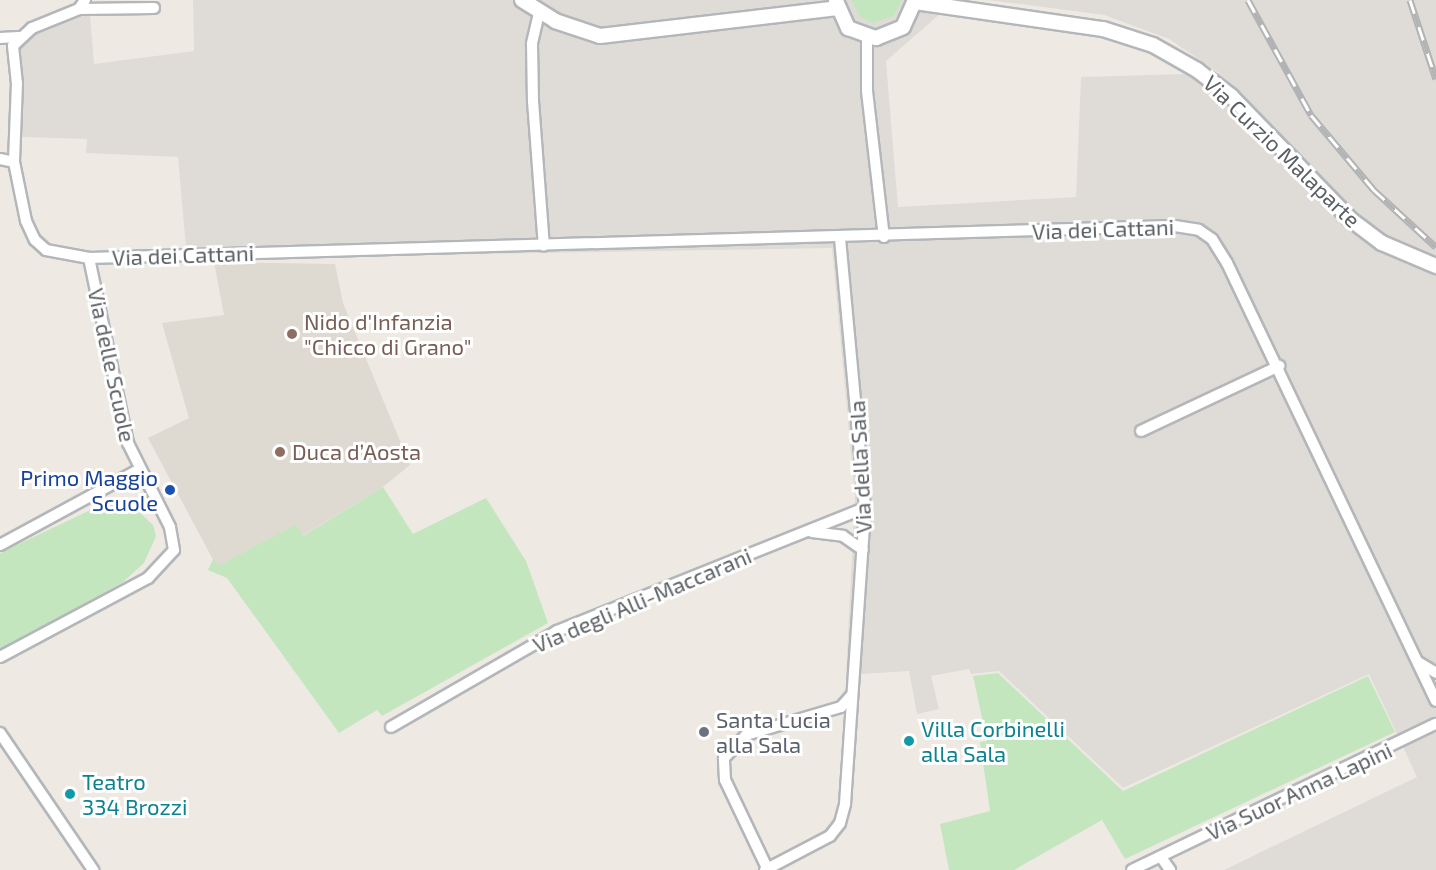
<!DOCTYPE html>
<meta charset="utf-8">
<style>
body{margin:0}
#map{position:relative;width:1436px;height:870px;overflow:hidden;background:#eeeae3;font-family:"Exo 2",sans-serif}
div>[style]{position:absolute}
.industrial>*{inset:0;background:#dfdcd7}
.education>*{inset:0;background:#ded9d1}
.green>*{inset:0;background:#c3e6bf}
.roads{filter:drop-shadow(2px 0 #b4b7ba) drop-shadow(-2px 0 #b4b7ba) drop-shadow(0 2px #b4b7ba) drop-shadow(0 -2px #b4b7ba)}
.minor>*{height:10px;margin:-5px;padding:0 5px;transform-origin:5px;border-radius:5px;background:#fff}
.tertiary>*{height:14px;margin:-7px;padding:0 7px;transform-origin:7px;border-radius:7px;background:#fff}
.rail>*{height:7px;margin-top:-3.5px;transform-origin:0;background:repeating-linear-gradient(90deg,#fff 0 14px,#b2b3b4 0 28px);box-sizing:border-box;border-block:2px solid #b2b3b4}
.dots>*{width:16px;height:16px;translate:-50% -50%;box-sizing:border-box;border:3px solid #fff;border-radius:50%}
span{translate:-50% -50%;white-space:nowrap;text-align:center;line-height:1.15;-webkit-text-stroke:6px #fff;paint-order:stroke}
.street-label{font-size:22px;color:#5b6064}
.education-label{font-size:22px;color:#785e54}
.left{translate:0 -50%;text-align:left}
.transit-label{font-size:22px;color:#164399}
.right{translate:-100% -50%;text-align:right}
.worship-label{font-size:22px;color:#5b616d}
.culture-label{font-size:22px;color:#0d838f}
</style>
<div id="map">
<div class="industrial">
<i style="clip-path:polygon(193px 0,956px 0,886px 61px,898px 207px,1076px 197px,1081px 77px,1219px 73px,1169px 39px,1104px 15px,988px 0,1436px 0,1436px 870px,1224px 870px,1417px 777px,1369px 674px,1123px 788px,999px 671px,971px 674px,969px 669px,931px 676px,939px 709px,917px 714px,909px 671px,846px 675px,855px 498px,832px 248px,187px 259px,178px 157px,86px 153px,87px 139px,22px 137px,21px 43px,29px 33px,90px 14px,94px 64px,194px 51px)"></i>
</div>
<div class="education">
<i style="clip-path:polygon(214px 262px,335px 264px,343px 303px,410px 465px,383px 487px,302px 536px,296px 524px,217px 567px,148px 438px,189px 418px,162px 323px,224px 315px)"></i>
</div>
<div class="green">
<i style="clip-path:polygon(851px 0,902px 0,894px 16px,873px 23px,860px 17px)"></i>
<i style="clip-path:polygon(383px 487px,413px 534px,486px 498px,526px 561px,548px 623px,382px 716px,377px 710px,339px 733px,227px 578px,208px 570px,213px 559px,218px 566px,296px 524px,303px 536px)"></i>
<i style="clip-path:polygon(103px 504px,135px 508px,153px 525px,156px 536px,144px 563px,123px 582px,0 651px,0 553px)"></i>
<i style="clip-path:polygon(998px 673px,1123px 791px,1368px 676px,1395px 732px,1125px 859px,1102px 820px,1014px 870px,949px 870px,940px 824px,990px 811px,980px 742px,987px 741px,973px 676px)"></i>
</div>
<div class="roads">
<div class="minor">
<i style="left:85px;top:0;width:11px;rotate:124deg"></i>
<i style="left:79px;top:9px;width:51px;rotate:158deg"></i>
<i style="left:32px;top:28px;width:26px;rotate:137deg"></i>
<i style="left:13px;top:46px;width:37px;rotate:84deg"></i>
<i style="left:17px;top:83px;width:79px;rotate:92.2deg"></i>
<i style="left:14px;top:162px;width:60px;rotate:78.5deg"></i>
<i style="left:26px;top:221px;width:21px;rotate:65deg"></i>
<i style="left:35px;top:240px;width:15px;rotate:42deg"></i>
<i style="left:46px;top:250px;width:44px;rotate:10.5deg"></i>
<i style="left:89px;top:258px;width:1086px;rotate:-1.69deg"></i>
<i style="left:1175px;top:226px;width:24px;rotate:9deg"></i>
<i style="left:1199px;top:230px;width:16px;rotate:35deg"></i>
<i style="left:1212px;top:239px;width:28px;rotate:58deg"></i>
<i style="left:1227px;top:263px;width:485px;rotate:64.5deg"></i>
<i style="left:79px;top:9px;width:75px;rotate:-0.8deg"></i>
<i style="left:539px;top:13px;width:32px;rotate:103deg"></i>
<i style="left:532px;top:44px;width:57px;rotate:89deg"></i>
<i style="left:533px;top:101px;width:145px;rotate:85.7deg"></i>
<i style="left:0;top:38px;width:19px;rotate:-3deg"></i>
<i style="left:867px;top:38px;width:53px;rotate:90deg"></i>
<i style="left:867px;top:91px;width:147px;rotate:83.4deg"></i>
<i style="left:0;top:159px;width:14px;rotate:12deg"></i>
<i style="left:1141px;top:431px;width:153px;rotate:-25.2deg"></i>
<i style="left:812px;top:532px;width:31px;rotate:7deg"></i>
<i style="left:843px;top:536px;width:24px;rotate:35deg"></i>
<i style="left:0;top:545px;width:157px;rotate:-28.5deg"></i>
<i style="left:0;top:657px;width:168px;rotate:-28.1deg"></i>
<i style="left:148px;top:578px;width:38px;rotate:-47deg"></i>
<i style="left:174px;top:550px;width:23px;rotate:-100deg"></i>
<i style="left:170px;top:527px;width:94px;rotate:-116.6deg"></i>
<i style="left:128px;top:443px;width:189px;rotate:-101.9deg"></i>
<i style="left:1418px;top:662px;width:21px;rotate:31deg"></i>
<i style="left:391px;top:727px;width:192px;rotate:-30deg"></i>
<i style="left:557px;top:631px;width:332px;rotate:-21.8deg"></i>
<i style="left:0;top:733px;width:166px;rotate:55.8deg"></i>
<i style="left:1161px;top:857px;width:16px;rotate:55deg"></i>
<i style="left:765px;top:870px;width:73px;rotate:-27.6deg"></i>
<i style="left:830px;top:836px;width:16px;rotate:-52deg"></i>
<i style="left:840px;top:823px;width:20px;rotate:-75deg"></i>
<i style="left:845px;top:804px;width:297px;rotate:-86.1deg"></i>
<i style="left:865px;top:508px;width:271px;rotate:-95.3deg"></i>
<i style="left:768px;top:870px;width:100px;rotate:-115.5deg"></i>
<i style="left:725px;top:780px;width:22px;rotate:-93deg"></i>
<i style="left:724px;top:758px;width:32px;rotate:-46deg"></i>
<i style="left:746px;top:735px;width:99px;rotate:-16.4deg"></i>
<i style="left:841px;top:707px;width:15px;rotate:-48deg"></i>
<i style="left:1132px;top:870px;width:337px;rotate:-25.7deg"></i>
</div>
<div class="tertiary">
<i style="left:522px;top:0;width:39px;rotate:32deg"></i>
<i style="left:555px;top:21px;width:47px;rotate:18.4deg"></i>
<i style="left:600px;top:36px;width:239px;rotate:-6.7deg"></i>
<i style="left:836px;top:1px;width:30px;rotate:66deg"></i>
<i style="left:848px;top:28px;width:30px;rotate:20deg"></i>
<i style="left:876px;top:38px;width:29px;rotate:-22deg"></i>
<i style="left:903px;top:27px;width:30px;rotate:-66deg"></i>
<i style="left:915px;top:2px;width:190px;rotate:8.2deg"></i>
<i style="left:1103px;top:29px;width:52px;rotate:17.7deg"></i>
<i style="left:1153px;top:45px;width:51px;rotate:29.6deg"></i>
<i style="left:1197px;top:70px;width:43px;rotate:37.4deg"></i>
<i style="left:1231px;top:96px;width:171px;rotate:45.9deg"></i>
<i style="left:1350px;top:219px;width:40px;rotate:37deg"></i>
<i style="left:1382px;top:243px;width:59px;rotate:23.1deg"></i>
</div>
</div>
<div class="rail">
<i style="left:1248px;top:0;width:131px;rotate:61.3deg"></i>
<i style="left:1311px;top:115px;width:98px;rotate:50deg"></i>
<i style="left:1374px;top:190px;width:84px;rotate:42.6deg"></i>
<i style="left:1410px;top:0;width:83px;rotate:71.8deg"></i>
</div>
<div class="dots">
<i style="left:292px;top:334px;background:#8d6e63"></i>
<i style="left:280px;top:452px;background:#8d6e63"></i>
<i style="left:170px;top:490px;background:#1a4fb4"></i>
<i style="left:704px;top:732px;background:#6b7280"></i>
<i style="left:909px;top:741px;background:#0f9aa8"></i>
<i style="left:70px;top:794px;background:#0f9aa8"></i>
</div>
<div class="street-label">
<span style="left:1282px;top:151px;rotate:44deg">Via Curzio Malaparte</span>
<span style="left:1103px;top:229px;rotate:-2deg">Via dei Cattani</span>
<span style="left:183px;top:255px;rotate:-2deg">Via dei Cattani</span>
<span style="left:112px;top:365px;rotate:78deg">Via delle Scuole</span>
<span style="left:860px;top:467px;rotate:-93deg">Via della Sala</span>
<span style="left:642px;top:600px;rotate:-23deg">Via degli Alli-Maccarani</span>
<span style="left:1299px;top:791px;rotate:-25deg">Via Suor Anna Lapini</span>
</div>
<div class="education-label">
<span class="left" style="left:304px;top:334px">Nido d'Infanzia<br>"Chicco di Grano"</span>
<span class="left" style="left:292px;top:452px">Duca d’Aosta</span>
</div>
<div class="transit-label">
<span class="right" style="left:158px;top:490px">Primo Maggio<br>Scuole</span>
</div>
<div class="worship-label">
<span class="left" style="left:716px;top:732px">Santa Lucia<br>alla Sala</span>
</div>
<div class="culture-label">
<span class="left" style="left:921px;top:741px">Villa Corbinelli<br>alla Sala</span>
<span class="left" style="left:82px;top:794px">Teatro<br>334 Brozzi</span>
</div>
</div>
